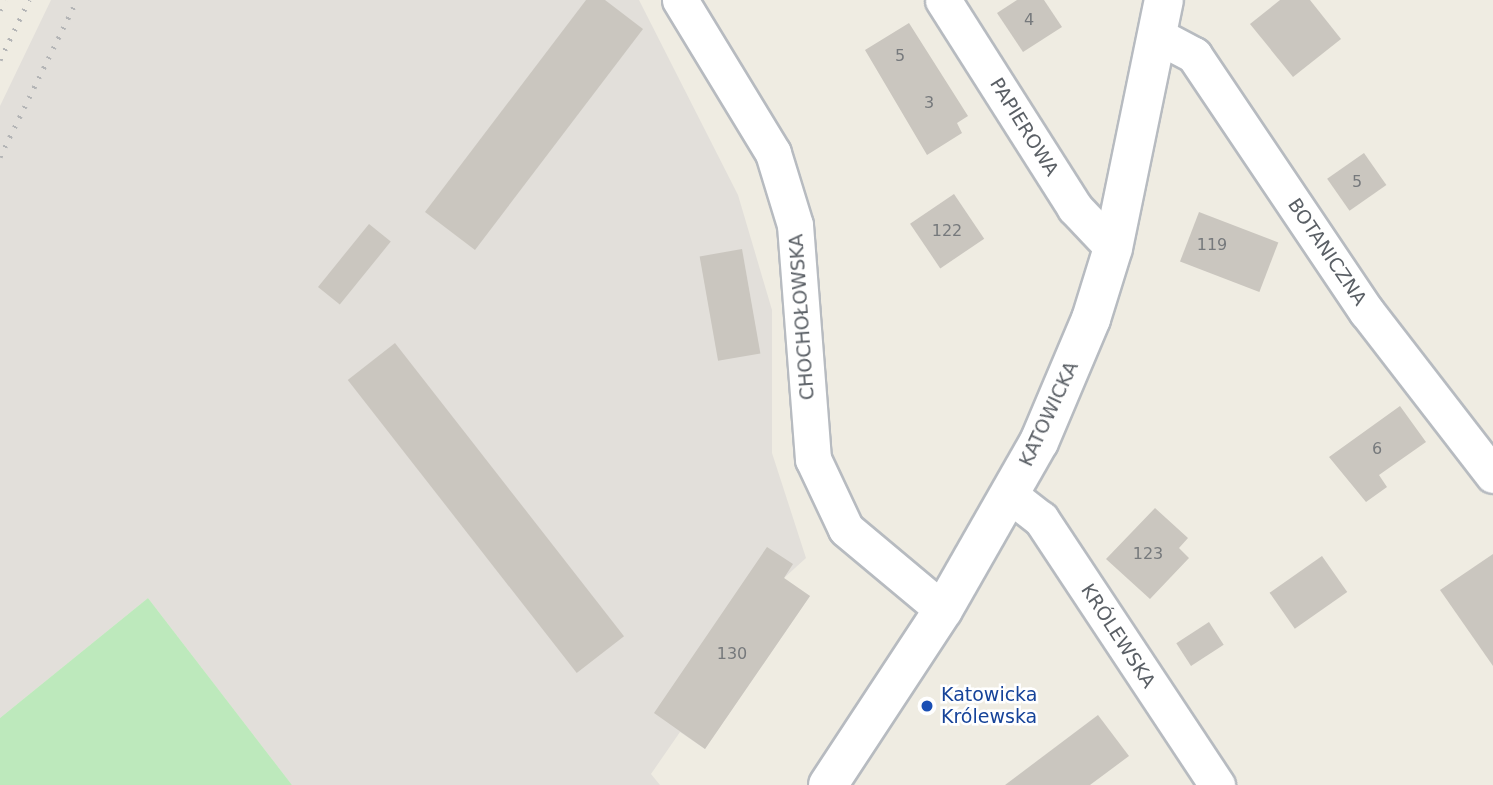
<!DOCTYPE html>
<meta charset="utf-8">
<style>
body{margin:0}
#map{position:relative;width:1493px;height:785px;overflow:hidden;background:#efece2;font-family:"DejaVu Sans",sans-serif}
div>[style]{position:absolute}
.industrial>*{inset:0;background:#e2dfda}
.green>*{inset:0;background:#bde9bc}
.building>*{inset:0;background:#cac6bf;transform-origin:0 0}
.roads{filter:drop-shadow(2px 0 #b7bbc0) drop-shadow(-2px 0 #b7bbc0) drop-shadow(0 2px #b7bbc0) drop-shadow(0 -2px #b7bbc0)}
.street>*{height:35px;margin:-17.5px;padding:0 17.5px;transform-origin:17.5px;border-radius:17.5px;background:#fff}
.secondary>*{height:38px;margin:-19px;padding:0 19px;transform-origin:19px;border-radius:19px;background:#fff}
.rail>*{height:5px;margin-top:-2.5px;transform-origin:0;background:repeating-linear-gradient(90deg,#b4b5b6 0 2px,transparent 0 11px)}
.dots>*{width:19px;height:19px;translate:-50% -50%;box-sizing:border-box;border:4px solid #fff;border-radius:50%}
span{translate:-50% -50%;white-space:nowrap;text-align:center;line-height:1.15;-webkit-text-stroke:5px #fff;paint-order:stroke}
.number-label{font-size:16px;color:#76797c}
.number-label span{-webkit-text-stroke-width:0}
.street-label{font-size:19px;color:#5a5f65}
.transit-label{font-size:19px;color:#164399}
.left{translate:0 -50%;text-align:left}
</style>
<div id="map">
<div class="industrial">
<i style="clip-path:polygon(51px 0,639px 0,738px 195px,772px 310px,772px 453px,806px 558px,784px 578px,810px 596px,705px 749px,680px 732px,651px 774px,660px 785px,292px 785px,148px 598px,0 718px,0 106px)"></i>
</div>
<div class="green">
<i style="clip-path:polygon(148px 598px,292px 785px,0 785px,0 718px)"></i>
</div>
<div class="building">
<i style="clip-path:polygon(586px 0,605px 0,643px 29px,475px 250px,425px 212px)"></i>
<i style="clip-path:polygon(1017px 0,1044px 0,1062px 27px,1023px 52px,997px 13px)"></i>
<i style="clip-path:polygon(1280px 0,1310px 0,1341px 39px,1293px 77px,1250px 24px)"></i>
<i style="clip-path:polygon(909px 23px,968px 116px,957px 123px,962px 133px,927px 155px,865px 50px)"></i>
<i style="left:1364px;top:153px;width:39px;height:45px;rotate:55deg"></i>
<i style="left:954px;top:194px;width:54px;height:53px;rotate:56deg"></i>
<i style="left:1199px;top:212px;width:85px;height:53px;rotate:21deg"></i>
<i style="left:369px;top:224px;width:28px;height:81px;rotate:39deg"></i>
<i style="left:742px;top:249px;width:106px;height:43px;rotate:80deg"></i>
<i style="left:395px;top:343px;width:372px;height:60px;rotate:52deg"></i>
<i style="clip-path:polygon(1400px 406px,1426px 442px,1379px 475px,1387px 487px,1366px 502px,1329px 457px)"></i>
<i style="clip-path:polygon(1155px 508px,1188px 538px,1179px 548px,1189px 558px,1150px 599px,1106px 559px)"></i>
<i style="clip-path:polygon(767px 547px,793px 564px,784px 578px,810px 596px,705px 749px,654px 713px)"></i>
<i style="clip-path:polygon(1493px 554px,1493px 666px,1440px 590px)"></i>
<i style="left:1322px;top:556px;width:44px;height:64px;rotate:55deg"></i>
<i style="left:1209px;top:622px;width:27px;height:39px;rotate:57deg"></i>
<i style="clip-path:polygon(1098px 715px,1129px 756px,1090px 785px,1005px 785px)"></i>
</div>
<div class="roads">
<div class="street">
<i style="left:680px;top:0;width:179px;rotate:58.7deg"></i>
<i style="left:773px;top:153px;width:75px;rotate:73deg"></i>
<i style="left:795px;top:225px;width:235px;rotate:85.6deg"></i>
<i style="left:813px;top:459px;width:77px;rotate:64.8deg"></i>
<i style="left:846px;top:529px;width:126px;rotate:39.9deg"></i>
<i style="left:943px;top:0;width:246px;rotate:57.6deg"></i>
<i style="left:1075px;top:208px;width:55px;rotate:46.5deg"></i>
<i style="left:1158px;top:36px;width:41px;rotate:27.8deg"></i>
<i style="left:1194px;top:55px;width:310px;rotate:56.1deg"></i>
<i style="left:1367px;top:312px;width:206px;rotate:52.3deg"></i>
<i style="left:1010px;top:495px;width:39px;rotate:38deg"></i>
<i style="left:1041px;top:519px;width:319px;rotate:56.5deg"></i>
</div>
<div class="secondary">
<i style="left:828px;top:785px;width:209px;rotate:-56.7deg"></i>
<i style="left:943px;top:610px;width:193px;rotate:-60.3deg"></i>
<i style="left:1039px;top:442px;width:134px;rotate:-67.1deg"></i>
<i style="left:1091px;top:319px;width:74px;rotate:-72.8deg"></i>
<i style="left:1113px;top:248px;width:253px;rotate:-78.4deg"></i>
</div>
</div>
<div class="rail">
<i style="left:0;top:10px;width:11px;rotate:-63deg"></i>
<i style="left:0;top:60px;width:67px;rotate:-64.2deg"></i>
<i style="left:0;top:157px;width:175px;rotate:-63.9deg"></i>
</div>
<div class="dots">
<i style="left:927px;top:706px;background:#1a4fb4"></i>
</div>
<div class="number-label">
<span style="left:1029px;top:20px">4</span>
<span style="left:900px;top:56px">5</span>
<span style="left:929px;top:103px">3</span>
<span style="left:1357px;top:182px">5</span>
<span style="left:947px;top:231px">122</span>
<span style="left:1212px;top:245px">119</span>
<span style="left:1377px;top:449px">6</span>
<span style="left:1148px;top:554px">123</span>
<span style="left:732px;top:654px">130</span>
</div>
<div class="street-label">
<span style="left:1024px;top:127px;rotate:58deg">PAPIEROWA</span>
<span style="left:1327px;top:252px;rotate:56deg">BOTANICZNA</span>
<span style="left:802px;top:317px;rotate:-94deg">CHOCHOŁOWSKA</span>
<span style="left:1049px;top:414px;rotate:-65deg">KATOWICKA</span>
<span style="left:1118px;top:636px;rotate:57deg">KRÓLEWSKA</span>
</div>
<div class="transit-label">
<span class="left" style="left:941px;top:706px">Katowicka<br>Królewska</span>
</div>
</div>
